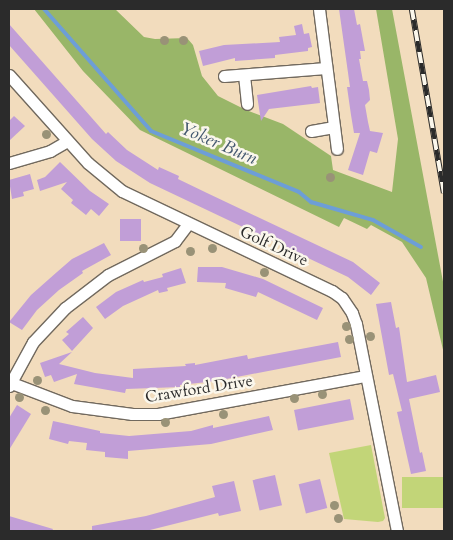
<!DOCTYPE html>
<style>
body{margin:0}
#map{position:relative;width:453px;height:540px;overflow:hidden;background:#f2dcbd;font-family:Cardo,serif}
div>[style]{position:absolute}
.green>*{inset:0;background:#c2d578;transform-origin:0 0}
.forest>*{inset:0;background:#99b668}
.stream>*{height:4px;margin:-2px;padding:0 2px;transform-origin:2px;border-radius:2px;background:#6d9ed7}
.building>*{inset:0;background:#c19ed7;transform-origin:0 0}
.roads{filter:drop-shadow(1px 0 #71695e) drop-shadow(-1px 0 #71695e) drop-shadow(0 1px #71695e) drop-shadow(0 -1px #71695e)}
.street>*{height:11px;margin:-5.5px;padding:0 5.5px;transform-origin:5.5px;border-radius:5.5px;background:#fff}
.rail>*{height:5.5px;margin-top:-2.75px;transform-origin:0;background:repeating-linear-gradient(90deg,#fbf7ec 0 11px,#2b2b2b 0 22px);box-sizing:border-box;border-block:1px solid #2b2b2b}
.trees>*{width:9px;height:9px;margin:-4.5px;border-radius:50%;background:#999277}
span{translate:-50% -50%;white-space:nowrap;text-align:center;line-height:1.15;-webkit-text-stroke:5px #fbf7ec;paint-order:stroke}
.street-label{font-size:16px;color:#2b2b2b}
.water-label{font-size:18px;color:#455970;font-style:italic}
.frame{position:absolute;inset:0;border:10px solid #2b2b2b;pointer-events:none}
</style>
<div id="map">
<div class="green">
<i style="clip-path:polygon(371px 445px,385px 518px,383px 521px,378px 522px,344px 519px,329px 453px)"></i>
<i style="left:444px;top:477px;width:31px;height:42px;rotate:90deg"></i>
</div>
<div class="forest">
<i style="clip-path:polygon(34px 9px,115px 9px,144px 37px,155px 39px,187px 38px,193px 45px,202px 76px,218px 96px,246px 110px,283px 124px,331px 156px,333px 170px,392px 192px,398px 139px,376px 9px,392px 9px,444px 287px,444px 354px,426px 278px,402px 242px,371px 225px,367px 229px,344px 218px,339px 227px,140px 130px,83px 71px)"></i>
</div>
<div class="stream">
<i style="left:44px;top:9px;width:162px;rotate:48.7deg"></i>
<i style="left:151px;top:131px;width:160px;rotate:22.4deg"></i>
<i style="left:299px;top:192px;width:16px;rotate:40deg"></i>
<i style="left:311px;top:202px;width:65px;rotate:16.2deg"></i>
<i style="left:373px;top:220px;width:55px;rotate:29.4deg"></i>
</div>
<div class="building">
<i style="clip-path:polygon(339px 9px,354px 9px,357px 25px,360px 24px,365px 51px,360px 51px,361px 59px,359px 59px,363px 81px,367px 81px,369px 90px,370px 100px,365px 105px,368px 122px,370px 131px,383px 133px,377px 153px,370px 151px,363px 175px,348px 170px,360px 133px,354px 133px,351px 115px,347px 87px,350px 87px)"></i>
<i style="clip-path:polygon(9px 24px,106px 134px,108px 132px,127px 150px,158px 170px,159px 167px,179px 176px,178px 179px,207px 193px,353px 262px,380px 283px,371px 295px,348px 277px,150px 183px,116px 161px,92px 139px,9px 45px)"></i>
<i style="clip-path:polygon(302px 24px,304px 34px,309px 33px,312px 47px,308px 48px,308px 51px,275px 55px,275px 58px,235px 61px,235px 58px,203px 66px,199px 51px,224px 45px,280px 42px,279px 37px,296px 35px,294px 26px)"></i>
<i style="clip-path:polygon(311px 86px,312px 88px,318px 87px,320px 103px,269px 109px,261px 121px,257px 95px)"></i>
<i style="clip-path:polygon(14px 116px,25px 126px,9px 141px,9px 121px)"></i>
<i style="clip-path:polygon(60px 162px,90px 191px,109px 204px,99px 216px,91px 209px,86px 215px,71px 203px,73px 200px,61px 189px,67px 182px,40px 191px,37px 180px,45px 177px)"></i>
<i style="clip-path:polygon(30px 174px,34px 189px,23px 192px,24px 196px,12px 199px,9px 180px)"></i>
<i style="left:120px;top:219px;width:21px;height:22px"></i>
<i style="clip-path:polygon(104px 243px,111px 255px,82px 271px,83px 273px,59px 290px,37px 310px,22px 330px,9px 322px,31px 295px,57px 272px,72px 259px)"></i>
<i style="clip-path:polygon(198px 267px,222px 267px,263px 279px,323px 308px,317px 320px,258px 292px,256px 297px,225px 288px,226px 283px,197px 282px)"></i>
<i style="clip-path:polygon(181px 268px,186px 283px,167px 288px,168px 291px,159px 293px,158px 290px,123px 306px,105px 319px,96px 307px,116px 292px,143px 280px,144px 282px,163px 277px,162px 274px)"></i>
<i style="clip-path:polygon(391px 302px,396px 328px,399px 327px,407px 382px,436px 375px,440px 392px,409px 399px,420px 453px,422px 452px,426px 471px,411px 474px,397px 412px,402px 411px,393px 374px,389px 375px,376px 304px)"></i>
<i style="clip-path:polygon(83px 317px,93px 328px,72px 351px,62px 340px,69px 334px,66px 332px)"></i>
<i style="clip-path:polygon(338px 342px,341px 357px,216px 381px,180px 385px,180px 387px,126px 389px,125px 393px,74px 384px,77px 374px,54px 382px,51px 375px,45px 377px,40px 363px,72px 352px,59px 364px,95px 373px,133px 378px,133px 369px,186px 366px,185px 364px,195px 363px,195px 365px,247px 355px,248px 359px)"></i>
<i style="left:350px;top:399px;width:21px;height:57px;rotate:79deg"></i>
<i style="clip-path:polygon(17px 405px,31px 414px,9px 450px,9px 418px)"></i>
<i style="clip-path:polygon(269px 416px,273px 430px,211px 444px,128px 451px,128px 459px,105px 457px,105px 452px,86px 450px,87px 443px,69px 441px,68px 444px,49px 439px,53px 421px,100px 431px,100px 433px,129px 436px,191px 431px,213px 425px,213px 428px)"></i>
<i style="left:275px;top:475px;width:31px;height:23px;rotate:77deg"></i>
<i style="left:320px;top:479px;width:30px;height:22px;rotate:76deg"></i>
<i style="clip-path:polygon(234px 481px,241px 511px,219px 516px,218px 513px,150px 530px,92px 531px,92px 526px,146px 516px,215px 497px,212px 486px)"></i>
<i style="clip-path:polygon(9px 516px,53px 529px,52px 531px,9px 531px)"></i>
</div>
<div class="roads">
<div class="street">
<i style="left:319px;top:9px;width:141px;rotate:82.7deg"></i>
<i style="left:9px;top:75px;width:118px;rotate:48.1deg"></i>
<i style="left:88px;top:163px;width:44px;rotate:39.5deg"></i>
<i style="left:122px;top:191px;width:233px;rotate:25.5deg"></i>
<i style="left:332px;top:291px;width:12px;rotate:35deg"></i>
<i style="left:342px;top:298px;width:18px;rotate:56deg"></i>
<i style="left:352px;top:313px;width:12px;rotate:70deg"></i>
<i style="left:356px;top:324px;width:211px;rotate:78.8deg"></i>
<i style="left:244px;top:75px;width:29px;rotate:84deg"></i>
<i style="left:224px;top:76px;width:102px;rotate:-4.5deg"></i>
<i style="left:311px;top:131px;width:23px;rotate:-10deg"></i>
<i style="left:9px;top:163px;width:43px;rotate:-16.3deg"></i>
<i style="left:50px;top:151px;width:20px;rotate:-30deg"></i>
<i style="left:9px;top:382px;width:67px;rotate:20.9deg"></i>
<i style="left:72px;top:406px;width:61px;rotate:7.6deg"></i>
<i style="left:132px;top:414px;width:26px"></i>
<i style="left:158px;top:414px;width:211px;rotate:-10.4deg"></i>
<i style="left:9px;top:386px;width:50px;rotate:-61.4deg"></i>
<i style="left:33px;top:342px;width:47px;rotate:-46.7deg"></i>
<i style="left:65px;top:308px;width:54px;rotate:-37.5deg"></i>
<i style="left:108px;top:275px;width:75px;rotate:-26.9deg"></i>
<i style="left:175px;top:241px;width:21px;rotate:-53deg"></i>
</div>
</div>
<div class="rail">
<i style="left:412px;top:9px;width:187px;rotate:80.1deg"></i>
</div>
<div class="trees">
<i style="left:164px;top:40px"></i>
<i style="left:183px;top:40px"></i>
<i style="left:46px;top:134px"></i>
<i style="left:330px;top:177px"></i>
<i style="left:143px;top:248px"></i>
<i style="left:212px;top:248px"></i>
<i style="left:190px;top:251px"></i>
<i style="left:264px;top:272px"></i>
<i style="left:346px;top:326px"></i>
<i style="left:370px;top:336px"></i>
<i style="left:349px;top:339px"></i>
<i style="left:37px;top:380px"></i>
<i style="left:322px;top:394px"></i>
<i style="left:19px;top:397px"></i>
<i style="left:294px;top:398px"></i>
<i style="left:45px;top:410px"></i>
<i style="left:223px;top:414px"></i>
<i style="left:165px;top:422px"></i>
<i style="left:334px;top:505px"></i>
<i style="left:338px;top:518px"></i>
</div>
<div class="street-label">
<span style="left:274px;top:246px;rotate:25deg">Golf Drive</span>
<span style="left:199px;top:389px;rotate:-9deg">Crawford Drive</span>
</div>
<div class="water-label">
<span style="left:218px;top:144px;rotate:23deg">Yoker Burn</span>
</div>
<div class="frame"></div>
</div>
